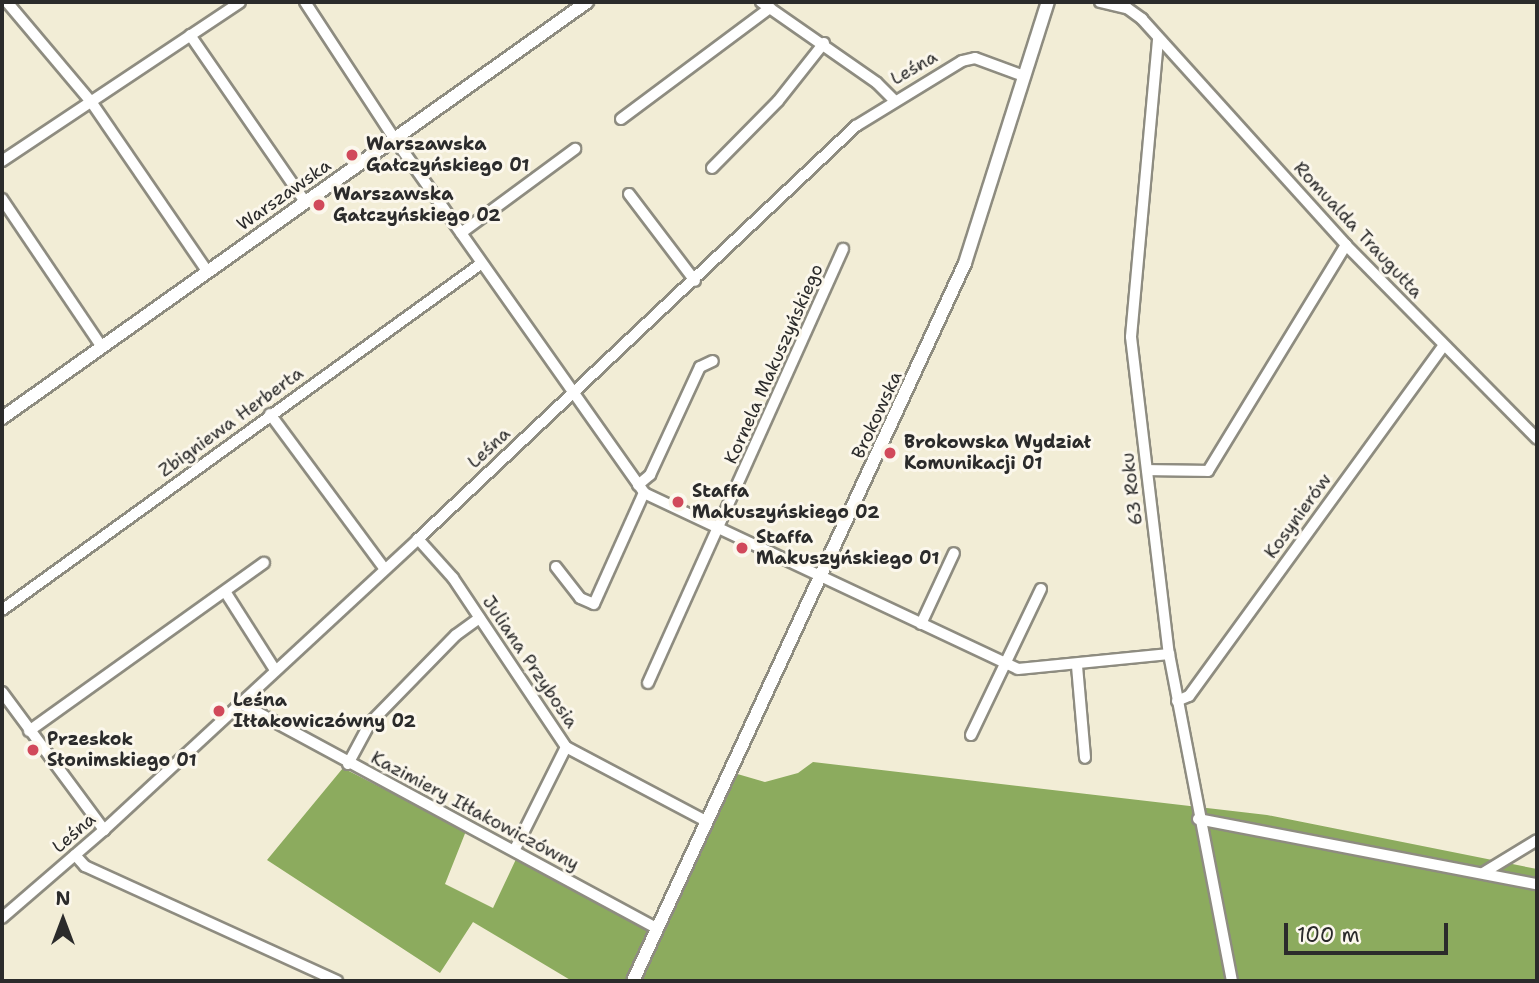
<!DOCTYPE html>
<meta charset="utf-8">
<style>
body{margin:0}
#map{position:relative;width:1539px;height:983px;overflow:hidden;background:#f2edd6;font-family:"Shantell Sans",sans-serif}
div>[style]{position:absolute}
.forest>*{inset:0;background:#8cab5e}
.roads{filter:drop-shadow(2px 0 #8e8c80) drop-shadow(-2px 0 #8e8c80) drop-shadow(0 2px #8e8c80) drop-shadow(0 -2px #8e8c80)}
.minor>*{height:10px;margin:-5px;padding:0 5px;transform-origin:5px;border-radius:5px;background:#fff}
.tertiary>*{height:12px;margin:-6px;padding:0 6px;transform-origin:6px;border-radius:6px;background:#fff}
.dots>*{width:19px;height:19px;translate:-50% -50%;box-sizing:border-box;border:4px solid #fbf7ec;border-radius:50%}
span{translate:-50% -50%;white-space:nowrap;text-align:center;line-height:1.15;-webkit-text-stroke:6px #fbf7ec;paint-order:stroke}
.street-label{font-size:18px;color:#2b2b2b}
.poi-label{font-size:18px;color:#2b2b2b;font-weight:700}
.left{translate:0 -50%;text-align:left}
.frame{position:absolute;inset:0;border:4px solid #2b2b2b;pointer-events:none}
.north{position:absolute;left:28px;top:885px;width:70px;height:70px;-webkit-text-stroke:5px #fbf7ec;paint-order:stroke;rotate:0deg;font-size:19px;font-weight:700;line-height:28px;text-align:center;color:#2b2b2b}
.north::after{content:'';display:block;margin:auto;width:24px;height:32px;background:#2b2b2b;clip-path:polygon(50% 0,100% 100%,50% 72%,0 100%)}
.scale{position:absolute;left:1284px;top:923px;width:164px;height:32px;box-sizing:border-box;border:4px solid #2b2b2b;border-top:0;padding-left:9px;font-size:21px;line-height:24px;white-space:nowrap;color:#2b2b2b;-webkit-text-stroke:5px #fbf7ec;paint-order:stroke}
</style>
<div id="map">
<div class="forest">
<i style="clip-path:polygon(813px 762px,1267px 815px,1537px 869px,1537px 981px,572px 981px,473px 922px,440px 973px,267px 860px,343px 768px,466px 831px,445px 884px,493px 908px,517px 857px,653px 932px,734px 773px,765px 782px,798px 773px)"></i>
</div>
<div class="roads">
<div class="minor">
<i style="left:7px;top:2px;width:132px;rotate:49.9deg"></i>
<i style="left:92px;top:103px;width:204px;rotate:55.6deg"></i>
<i style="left:305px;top:2px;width:163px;rotate:56.8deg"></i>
<i style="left:394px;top:138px;width:434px;rotate:54.8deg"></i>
<i style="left:644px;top:493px;width:413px;rotate:25.2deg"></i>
<i style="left:1018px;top:669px;width:152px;rotate:-5.7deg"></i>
<i style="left:761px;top:2px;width:141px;rotate:34.9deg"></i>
<i style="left:877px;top:83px;width:24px;rotate:45deg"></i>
<i style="left:1100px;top:2px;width:28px;rotate:13deg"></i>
<i style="left:1127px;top:8px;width:19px;rotate:36deg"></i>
<i style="left:1142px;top:19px;width:304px;rotate:47.9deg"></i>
<i style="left:1346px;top:245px;width:272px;rotate:45.4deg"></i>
<i style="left:190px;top:35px;width:203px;rotate:55.4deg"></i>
<i style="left:1158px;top:40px;width:298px;rotate:95.2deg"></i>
<i style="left:1131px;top:337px;width:319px;rotate:83.2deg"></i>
<i style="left:1169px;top:654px;width:333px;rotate:79.1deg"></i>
<i style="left:621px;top:119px;width:186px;rotate:-36.7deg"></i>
<i style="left:2px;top:161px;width:286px;rotate:-33.7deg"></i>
<i style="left:712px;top:168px;width:94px;rotate:-45.4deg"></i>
<i style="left:778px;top:101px;width:74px;rotate:-51.6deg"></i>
<i style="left:629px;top:194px;width:109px;rotate:52.8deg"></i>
<i style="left:2px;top:199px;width:179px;rotate:56deg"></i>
<i style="left:461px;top:233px;width:142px;rotate:-36.4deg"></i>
<i style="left:270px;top:414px;width:192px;rotate:53.5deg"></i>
<i style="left:1147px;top:470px;width:61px;rotate:0.9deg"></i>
<i style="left:1208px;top:471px;width:265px;rotate:-58.6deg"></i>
<i style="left:638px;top:485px;width:16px;rotate:-40deg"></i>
<i style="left:650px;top:475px;width:119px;rotate:-65.2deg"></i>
<i style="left:700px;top:367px;width:14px;rotate:-25deg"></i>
<i style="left:418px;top:539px;width:52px;rotate:48.1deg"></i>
<i style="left:453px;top:578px;width:203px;rotate:56.2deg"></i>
<i style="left:566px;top:747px;width:158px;rotate:27.9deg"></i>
<i style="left:556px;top:567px;width:39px;rotate:52deg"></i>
<i style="left:580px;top:598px;width:15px;rotate:23deg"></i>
<i style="left:594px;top:604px;width:122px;rotate:-65.8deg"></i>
<i style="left:226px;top:593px;width:91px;rotate:57.5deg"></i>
<i style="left:2px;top:610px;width:592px;rotate:-35.86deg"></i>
<i style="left:921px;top:624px;width:78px;rotate:-65.1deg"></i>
<i style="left:1077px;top:666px;width:92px;rotate:85deg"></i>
<i style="left:648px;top:683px;width:476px;rotate:-65.8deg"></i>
<i style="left:2px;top:692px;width:172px;rotate:53.5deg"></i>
<i style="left:1177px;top:701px;width:13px;rotate:-23deg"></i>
<i style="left:1189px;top:696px;width:432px;rotate:-54deg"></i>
<i style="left:240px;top:703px;width:475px;rotate:28.4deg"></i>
<i style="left:29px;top:731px;width:289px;rotate:-35.6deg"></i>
<i style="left:971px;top:735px;width:162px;rotate:-64.4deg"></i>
<i style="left:348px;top:764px;width:47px;rotate:-61.8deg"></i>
<i style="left:370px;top:723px;width:123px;rotate:-45.7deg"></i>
<i style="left:456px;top:635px;width:29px;rotate:-36deg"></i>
<i style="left:1198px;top:819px;width:345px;rotate:10.9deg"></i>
<i style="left:515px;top:849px;width:114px;rotate:-63.4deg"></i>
<i style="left:75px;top:855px;width:15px;rotate:48deg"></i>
<i style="left:85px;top:866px;width:277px;rotate:24.5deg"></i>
<i style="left:1483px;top:873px;width:63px;rotate:-31.4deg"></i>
<i style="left:2px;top:918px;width:135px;rotate:-40.8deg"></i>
<i style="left:104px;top:830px;width:428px;rotate:-42.8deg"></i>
<i style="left:418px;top:539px;width:602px;rotate:-43.32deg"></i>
<i style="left:856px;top:126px;width:124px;rotate:-31.5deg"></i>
<i style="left:962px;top:61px;width:13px;rotate:-13deg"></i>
<i style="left:975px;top:58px;width:52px;rotate:20.2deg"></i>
</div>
<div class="tertiary">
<i style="left:2px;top:418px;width:718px;rotate:-35.42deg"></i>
<i style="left:633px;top:981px;width:791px;rotate:-65.18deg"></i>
<i style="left:965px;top:263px;width:274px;rotate:-72.4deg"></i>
</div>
</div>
<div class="dots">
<i style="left:352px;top:155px;background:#d1495b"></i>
<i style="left:319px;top:205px;background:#d1495b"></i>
<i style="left:890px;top:453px;background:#d1495b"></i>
<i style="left:678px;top:502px;background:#d1495b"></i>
<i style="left:742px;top:548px;background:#d1495b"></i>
<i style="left:219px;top:711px;background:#d1495b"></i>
<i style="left:33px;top:750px;background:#d1495b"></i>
</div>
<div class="street-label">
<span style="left:914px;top:68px;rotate:-30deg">Leśna</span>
<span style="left:284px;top:195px;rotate:-35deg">Warszawska</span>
<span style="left:1358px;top:230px;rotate:47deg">Romualda Traugutta</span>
<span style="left:774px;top:364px;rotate:-66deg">Kornela Makuszyńskiego</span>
<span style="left:877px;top:415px;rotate:-65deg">Brokowska</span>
<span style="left:231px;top:422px;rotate:-36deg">Zbigniewa Herberta</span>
<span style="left:489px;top:448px;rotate:-43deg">Leśna</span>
<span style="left:1132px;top:489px;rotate:-97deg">63 Roku</span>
<span style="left:1298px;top:516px;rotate:-54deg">Kosynierów</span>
<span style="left:530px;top:662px;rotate:56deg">Juliana Przybosia</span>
<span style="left:475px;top:811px;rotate:28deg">Kazimiery Iłłakowiczówny</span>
<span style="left:74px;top:833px;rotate:-41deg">Leśna</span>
</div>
<div class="poi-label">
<span class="left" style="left:366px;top:155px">Warszawska<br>Gałczyńskiego 01</span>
<span class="left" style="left:333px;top:205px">Warszawska<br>Gałczyńskiego 02</span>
<span class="left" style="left:904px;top:453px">Brokowska Wydział<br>Komunikacji 01</span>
<span class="left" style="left:692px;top:502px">Staffa<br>Makuszyńskiego 02</span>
<span class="left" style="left:756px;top:548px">Staffa<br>Makuszyńskiego 01</span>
<span class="left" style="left:233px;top:711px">Leśna<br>Iłłakowiczówny 02</span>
<span class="left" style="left:47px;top:750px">Przeskok<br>Słonimskiego 01</span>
</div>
<div class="frame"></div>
<div class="north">N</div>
<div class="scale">100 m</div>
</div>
